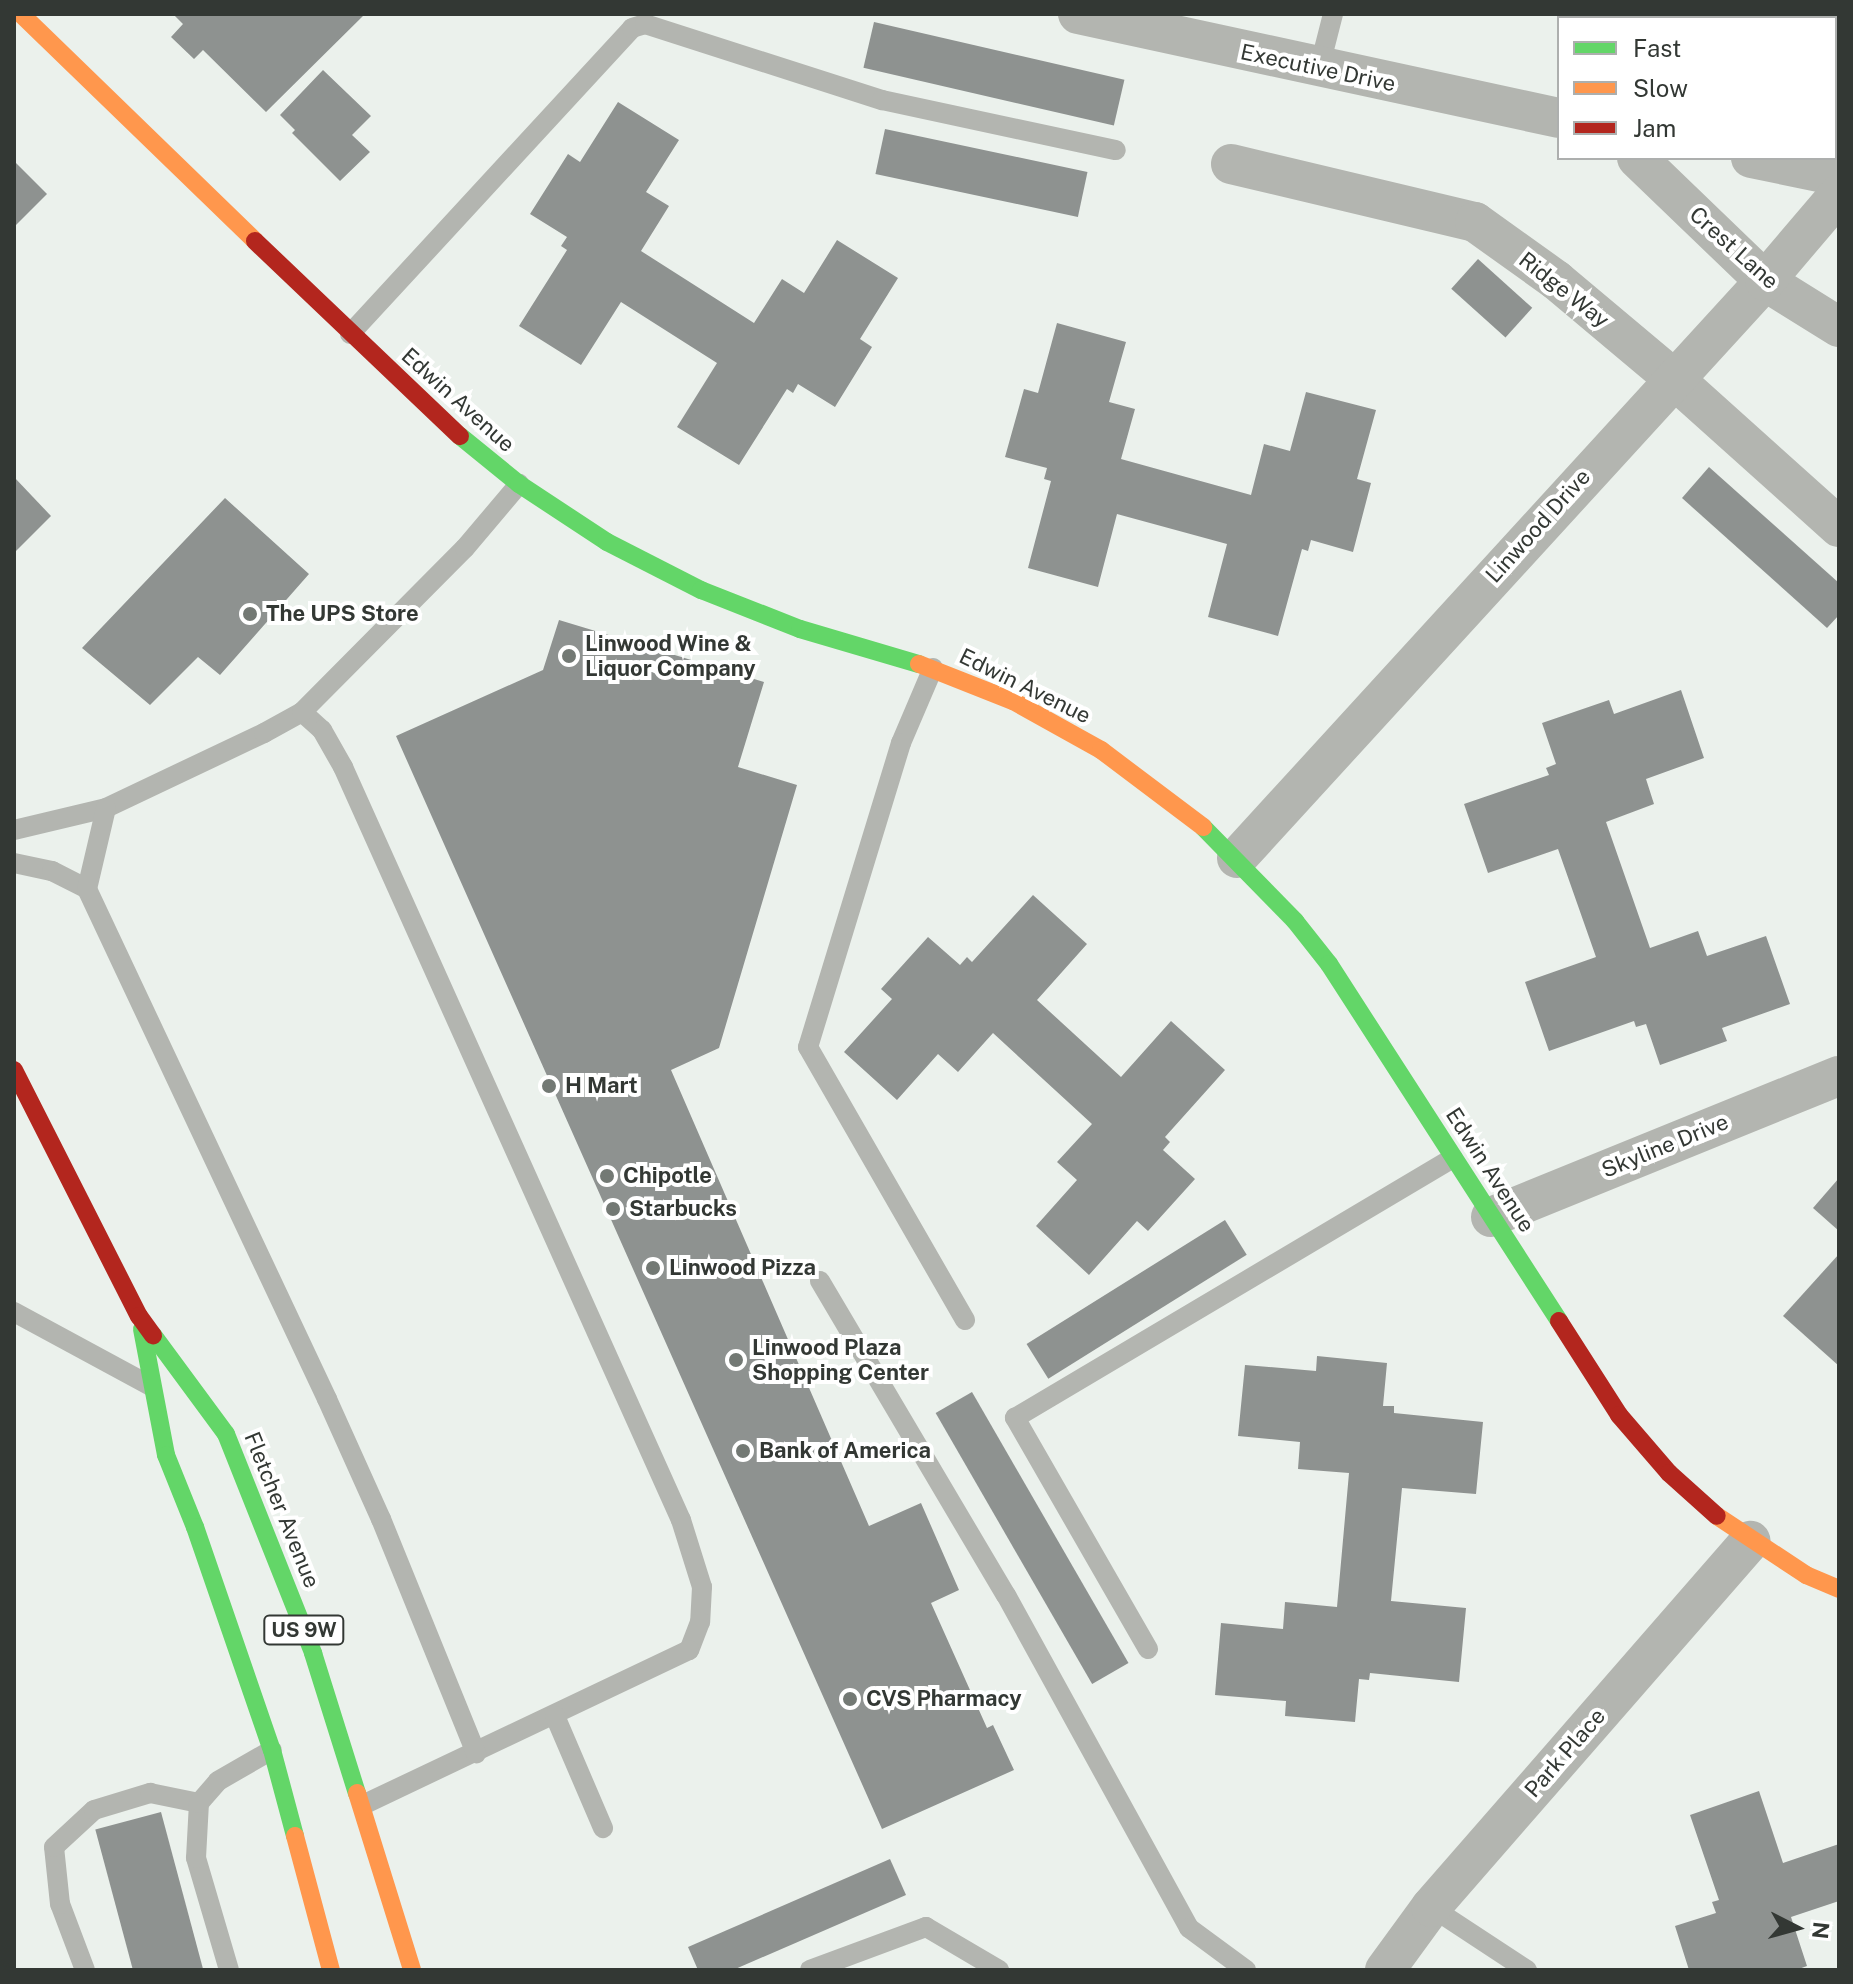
<!DOCTYPE html>
<style>
body{margin:0}
#map{position:relative;width:1853px;height:1984px;overflow:hidden;background:#ebf1ec;font-family:"Public Sans",sans-serif}
div>[style]{position:absolute}
.building>*{inset:0;background:#8e9290;transform-origin:0 0}
.lane>*{height:20px;margin:-10px;padding:0 10px;transform-origin:10px;border-radius:10px;background:#b3b5b0}
.street>*{height:40px;margin:-20px;padding:0 20px;transform-origin:20px;border-radius:20px;background:#b3b5b0}
.fast>*{height:18px;margin:-9px;padding:0 9px;transform-origin:9px;border-radius:9px;background:#63d668}
.slow>*{height:18px;margin:-9px;padding:0 9px;transform-origin:9px;border-radius:9px;background:#ff974d}
.jam>*{height:18px;margin:-9px;padding:0 9px;transform-origin:9px;border-radius:9px;background:#b3261e}
.dots>*{width:22px;height:22px;translate:-50% -50%;box-sizing:border-box;border:4px solid #fff;border-radius:50%}
span{translate:-50% -50%;white-space:nowrap;text-align:center;line-height:1.15;-webkit-text-stroke:8px #fff;paint-order:stroke}
.shield-label span{padding:2px 6px;background:#fff;border:2px solid;border-radius:6px;-webkit-text-stroke-width:0}
.shield-label{font-size:20px;color:#333834;font-weight:700}
.street-label{font-size:22px;color:#333834}
.poi-label{font-size:22px;color:#333834;font-weight:700}
.left{translate:0 -50%;text-align:left}
.frame{position:absolute;inset:0;border:16px solid #333834;pointer-events:none}
.legend{position:absolute;left:1557px;top:16px;width:280px;height:144px;box-sizing:border-box;background:#fff;border:2px solid #adafae;margin:0;padding:10px 14px;list-style:none;font-size:24px;color:#333834}
.legend li{display:flex;align-items:center;gap:16px;height:40px}
.legend b{width:40px;border:2px solid #adafae}
.north{position:absolute;left:1757px;top:1888px;width:80px;height:80px;-webkit-text-stroke:6px #fff;paint-order:stroke;rotate:96deg;font-size:22px;font-weight:700;line-height:32px;text-align:center;color:#333834}
.north::after{content:'';display:block;margin:auto;width:28px;height:36px;background:#333834;clip-path:polygon(50% 0,100% 100%,50% 72%,0 100%)}
</style>
<div id="map">
<div class="building">
<i style="clip-path:polygon(173px 14px,365px 14px,266px 112px,203px 50px,194px 59px,171px 37px,183px 24px)"></i>
<i style="left:874px;top:22px;width:257px;height:47px;rotate:13deg"></i>
<i style="clip-path:polygon(323px 70px,371px 116px,352px 135px,370px 152px,340px 181px,292px 133px,295px 130px,280px 115px)"></i>
<i style="clip-path:polygon(618px 102px,679px 140px,646px 192px,669px 206px,641px 251px,754px 323px,782px 279px,804px 293px,837px 240px,898px 278px,860px 339px,872px 347px,835px 407px,798px 384px,793px 393px,787px 389px,739px 465px,677px 427px,717px 363px,621px 302px,581px 365px,519px 326px,567px 250px,561px 246px,567px 237px,530px 214px,568px 154px,580px 162px)"></i>
<i style="left:885px;top:129px;width:207px;height:46px;rotate:12deg"></i>
<i style="clip-path:polygon(14px 161px,47px 194px,14px 227px)"></i>
<i style="left:1478px;top:259px;width:73px;height:40px;rotate:42deg"></i>
<i style="clip-path:polygon(1057px 323px,1126px 342px,1109px 402px,1135px 409px,1121px 459px,1251px 495px,1264px 444px,1290px 451px,1306px 392px,1376px 410px,1357px 479px,1371px 483px,1353px 552px,1311px 540px,1308px 551px,1302px 549px,1278px 636px,1208px 617px,1227px 544px,1117px 514px,1098px 587px,1028px 568px,1051px 481px,1044px 479px,1047px 468px,1005px 457px,1024px 389px,1038px 393px)"></i>
<i style="clip-path:polygon(1709px 467px,1839px 583px,1839px 615px,1827px 628px,1682px 498px)"></i>
<i style="clip-path:polygon(14px 477px,51px 516px,14px 553px)"></i>
<i style="clip-path:polygon(225px 498px,309px 574px,220px 675px,198px 657px,150px 705px,82px 648px)"></i>
<i style="clip-path:polygon(559px 620px,764px 682px,738px 767px,797px 785px,719px 1048px,671px 1070px,869px 1526px,921px 1503px,959px 1590px,931px 1603px,987px 1728px,993px 1725px,1014px 1770px,882px 1829px,396px 736px,543px 670px)"></i>
<i style="clip-path:polygon(1681px 690px,1704px 758px,1646px 779px,1654px 804px,1606px 822px,1650px 948px,1698px 931px,1707px 956px,1766px 936px,1790px 1004px,1722px 1028px,1727px 1041px,1660px 1065px,1646px 1024px,1636px 1027px,1634px 1021px,1549px 1051px,1525px 982px,1596px 957px,1558px 849px,1488px 873px,1464px 804px,1549px 775px,1546px 768px,1556px 764px,1542px 723px,1609px 700px,1614px 714px)"></i>
<i style="clip-path:polygon(1033px 895px,1087px 944px,1037px 1000px,1121px 1077px,1171px 1021px,1225px 1070px,1165px 1137px,1170px 1142px,1163px 1150px,1195px 1179px,1148px 1231px,1137px 1221px,1089px 1275px,1036px 1226px,1077px 1180px,1057px 1162px,1092px 1124px,993px 1033px,958px 1072px,938px 1054px,897px 1100px,844px 1052px,892px 999px,881px 989px,928px 937px,960px 965px,967px 957px,972px 962px)"></i>
<i style="clip-path:polygon(1839px 1178px,1839px 1231px,1813px 1208px)"></i>
<i style="left:1225px;top:1220px;width:41px;height:234px;rotate:58deg"></i>
<i style="clip-path:polygon(1839px 1254px,1839px 1366px,1783px 1316px)"></i>
<i style="clip-path:polygon(1317px 1356px,1387px 1363px,1383px 1406px,1394px 1406px,1394px 1413px,1483px 1422px,1476px 1494px,1402px 1488px,1391px 1601px,1466px 1608px,1459px 1682px,1370px 1673px,1369px 1680px,1359px 1679px,1355px 1722px,1285px 1716px,1286px 1701px,1215px 1695px,1221px 1623px,1283px 1629px,1285px 1602px,1337px 1607px,1349px 1473px,1298px 1469px,1300px 1442px,1238px 1436px,1245px 1365px,1316px 1371px)"></i>
<i style="left:972px;top:1392px;width:313px;height:42px;rotate:60deg"></i>
<i style="clip-path:polygon(1759px 1791px,1783px 1863px,1839px 1844px,1839px 1901px,1791px 1917px,1807px 1966px,1796px 1970px,1689px 1970px,1675px 1926px,1716px 1913px,1712px 1902px,1719px 1900px,1690px 1815px)"></i>
<i style="left:161px;top:1812px;width:164px;height:68px;rotate:75deg"></i>
<i style="clip-path:polygon(890px 1859px,906px 1895px,733px 1970px,698px 1970px,688px 1947px)"></i>
</div>
<div class="lane">
<i style="left:1678px;top:14px;width:19px;rotate:12deg"></i>
<i style="left:1835px;top:47px;width:4px;rotate:14deg"></i>
<i style="left:1319px;top:69px;width:57px;rotate:-75.7deg"></i>
<i style="left:350px;top:334px;width:416px;rotate:-47.3deg"></i>
<i style="left:632px;top:28px;width:14px;rotate:-17deg"></i>
<i style="left:645px;top:24px;width:249px;rotate:17.8deg"></i>
<i style="left:882px;top:100px;width:239px;rotate:12.1deg"></i>
<i style="left:933px;top:668px;width:82px;rotate:113.1deg"></i>
<i style="left:901px;top:743px;width:318px;rotate:107deg"></i>
<i style="left:808px;top:1047px;width:315px;rotate:60.1deg"></i>
<i style="left:302px;top:712px;width:27px;rotate:42deg"></i>
<i style="left:322px;top:730px;width:43px;rotate:60.4deg"></i>
<i style="left:343px;top:767px;width:825px;rotate:65.83deg"></i>
<i style="left:681px;top:1520px;width:70px;rotate:72.6deg"></i>
<i style="left:702px;top:1587px;width:35px;rotate:93deg"></i>
<i style="left:700px;top:1622px;width:30px;rotate:111deg"></i>
<i style="left:689px;top:1650px;width:361px;rotate:154.6deg"></i>
<i style="left:14px;top:830px;width:95px;rotate:-13.4deg"></i>
<i style="left:106px;top:808px;width:175px;rotate:-25.4deg"></i>
<i style="left:264px;top:733px;width:43px;rotate:-28.9deg"></i>
<i style="left:302px;top:712px;width:231px;rotate:-45.2deg"></i>
<i style="left:465px;top:548px;width:84px;rotate:-49.8deg"></i>
<i style="left:14px;top:863px;width:39px;rotate:12deg"></i>
<i style="left:52px;top:871px;width:39px;rotate:27deg"></i>
<i style="left:87px;top:889px;width:564px;rotate:64.8deg"></i>
<i style="left:327px;top:1399px;width:132px;rotate:65.8deg"></i>
<i style="left:381px;top:1519px;width:253px;rotate:67.9deg"></i>
<i style="left:87px;top:889px;width:83px;rotate:-76.8deg"></i>
<i style="left:820px;top:1281px;width:365px;rotate:59.4deg"></i>
<i style="left:1006px;top:1595px;width:380px;rotate:61.2deg"></i>
<i style="left:1189px;top:1928px;width:71px;rotate:36.4deg"></i>
<i style="left:14px;top:1312px;width:156px;rotate:28.4deg"></i>
<i style="left:1148px;top:1649px;width:267px;rotate:-119.9deg"></i>
<i style="left:1015px;top:1418px;width:509px;rotate:-30.69deg"></i>
<i style="left:555px;top:1716px;width:122px;rotate:66.8deg"></i>
<i style="left:1431px;top:1907px;width:115px;rotate:33.3deg"></i>
<i style="left:85px;top:1970px;width:71px;rotate:-110.7deg"></i>
<i style="left:60px;top:1904px;width:57px;rotate:-96deg"></i>
<i style="left:54px;top:1847px;width:54px;rotate:-42.8deg"></i>
<i style="left:94px;top:1810px;width:59px;rotate:-16.9deg"></i>
<i style="left:150px;top:1793px;width:50px;rotate:11.5deg"></i>
<i style="left:229px;top:1970px;width:117px;rotate:-106.4deg"></i>
<i style="left:196px;top:1858px;width:55px;rotate:-86.9deg"></i>
<i style="left:199px;top:1803px;width:29px;rotate:-49deg"></i>
<i style="left:218px;top:1781px;width:62px;rotate:-29.9deg"></i>
<i style="left:810px;top:1970px;width:124px;rotate:-20.3deg"></i>
<i style="left:926px;top:1927px;width:85px;rotate:30.5deg"></i>
</div>
<div class="street">
<i style="left:1078px;top:14px;width:492px;rotate:12.2deg"></i>
<i style="left:1637px;top:158px;width:178px;rotate:43.9deg"></i>
<i style="left:1765px;top:281px;width:87px;rotate:31.9deg"></i>
<i style="left:1751px;top:158px;width:90px;rotate:11.6deg"></i>
<i style="left:1231px;top:164px;width:251px;rotate:13.4deg"></i>
<i style="left:1475px;top:222px;width:100px;rotate:35.6deg"></i>
<i style="left:1556px;top:280px;width:154px;rotate:40deg"></i>
<i style="left:1674px;top:379px;width:222px;rotate:41.9deg"></i>
<i style="left:1237px;top:858px;width:782px;rotate:-47.54deg"></i>
<i style="left:1765px;top:281px;width:114px;rotate:-49.6deg"></i>
<i style="left:1491px;top:1217px;width:375px;rotate:-22.1deg"></i>
<i style="left:1385px;top:1970px;width:78px;rotate:-53.9deg"></i>
<i style="left:1431px;top:1907px;width:486px;rotate:-48.9deg"></i>
</div>
<div class="fast">
<i style="left:460px;top:436px;width:76px;rotate:39.1deg"></i>
<i style="left:519px;top:484px;width:105px;rotate:33.4deg"></i>
<i style="left:607px;top:542px;width:106px;rotate:27.1deg"></i>
<i style="left:701px;top:590px;width:106px;rotate:21.5deg"></i>
<i style="left:800px;top:629px;width:124px;rotate:16.4deg"></i>
<i style="left:1203px;top:827px;width:132px;rotate:45.6deg"></i>
<i style="left:1295px;top:921px;width:55px;rotate:51.7deg"></i>
<i style="left:1329px;top:964px;width:425px;rotate:57.2deg"></i>
<i style="left:142px;top:1329px;width:128px;rotate:79.2deg"></i>
<i style="left:166px;top:1455px;width:78px;rotate:68.1deg"></i>
<i style="left:195px;top:1527px;width:236px;rotate:71deg"></i>
<i style="left:272px;top:1750px;width:89px;rotate:75deg"></i>
<i style="left:153px;top:1335px;width:123px;rotate:53.6deg"></i>
<i style="left:226px;top:1434px;width:236px;rotate:68.3deg"></i>
<i style="left:313px;top:1653px;width:147px;rotate:72.6deg"></i>
</div>
<div class="slow">
<i style="left:21px;top:14px;width:326px;rotate:44.1deg"></i>
<i style="left:919px;top:664px;width:101px;rotate:21.5deg"></i>
<i style="left:1013px;top:701px;width:101px;rotate:29.1deg"></i>
<i style="left:1101px;top:750px;width:128px;rotate:37deg"></i>
<i style="left:1717px;top:1516px;width:107px;rotate:33.5deg"></i>
<i style="left:1806px;top:1575px;width:36px;rotate:23deg"></i>
<i style="left:357px;top:1793px;width:185px;rotate:72.7deg"></i>
<i style="left:295px;top:1836px;width:139px;rotate:75deg"></i>
</div>
<div class="jam">
<i style="left:255px;top:241px;width:283px;rotate:43.6deg"></i>
<i style="left:14px;top:1070px;width:276px;rotate:63.1deg"></i>
<i style="left:139px;top:1316px;width:24px;rotate:54deg"></i>
<i style="left:1559px;top:1321px;width:112px;rotate:57.4deg"></i>
<i style="left:1619px;top:1415px;width:77px;rotate:49.2deg"></i>
<i style="left:1669px;top:1473px;width:64px;rotate:41.9deg"></i>
</div>
<div class="dots">
<i style="left:250px;top:614px;background:#737974"></i>
<i style="left:569px;top:656px;background:#737974"></i>
<i style="left:549px;top:1086px;background:#737974"></i>
<i style="left:607px;top:1176px;background:#737974"></i>
<i style="left:613px;top:1209px;background:#737974"></i>
<i style="left:653px;top:1268px;background:#737974"></i>
<i style="left:736px;top:1360px;background:#737974"></i>
<i style="left:743px;top:1451px;background:#737974"></i>
<i style="left:850px;top:1699px;background:#737974"></i>
</div>
<div class="shield-label">
<span style="left:304px;top:1630px">US 9W</span>
</div>
<div class="street-label">
<span style="left:1318px;top:68px;rotate:12deg">Executive Drive</span>
<span style="left:1734px;top:248px;rotate:42deg">Crest Lane</span>
<span style="left:1564px;top:290px;rotate:38deg">Ridge Way</span>
<span style="left:458px;top:400px;rotate:42deg">Edwin Avenue</span>
<span style="left:1538px;top:526px;rotate:-48deg">Linwood Drive</span>
<span style="left:1025px;top:686px;rotate:26deg">Edwin Avenue</span>
<span style="left:1665px;top:1146px;rotate:-22deg">Skyline Drive</span>
<span style="left:1490px;top:1170px;rotate:57deg">Edwin Avenue</span>
<span style="left:282px;top:1510px;rotate:68deg">Fletcher Avenue</span>
<span style="left:1565px;top:1753px;rotate:-49deg">Park Place</span>
</div>
<div class="poi-label">
<span class="left" style="left:266px;top:614px">The UPS Store</span>
<span class="left" style="left:585px;top:656px">Linwood Wine &amp;<br>Liquor Company</span>
<span class="left" style="left:565px;top:1086px">H Mart</span>
<span class="left" style="left:623px;top:1176px">Chipotle</span>
<span class="left" style="left:629px;top:1209px">Starbucks</span>
<span class="left" style="left:669px;top:1268px">Linwood Pizza</span>
<span class="left" style="left:752px;top:1360px">Linwood Plaza<br>Shopping Center</span>
<span class="left" style="left:759px;top:1451px">Bank of America</span>
<span class="left" style="left:866px;top:1699px">CVS Pharmacy</span>
</div>
<div class="frame"></div>
<ul class="legend">
<li><b style="height:10px;background:#63d668"></b>Fast</li>
<li><b style="height:10px;background:#ff974d"></b>Slow</li>
<li><b style="height:10px;background:#b3261e"></b>Jam</li>
</ul>
<div class="north">N</div>
</div>
